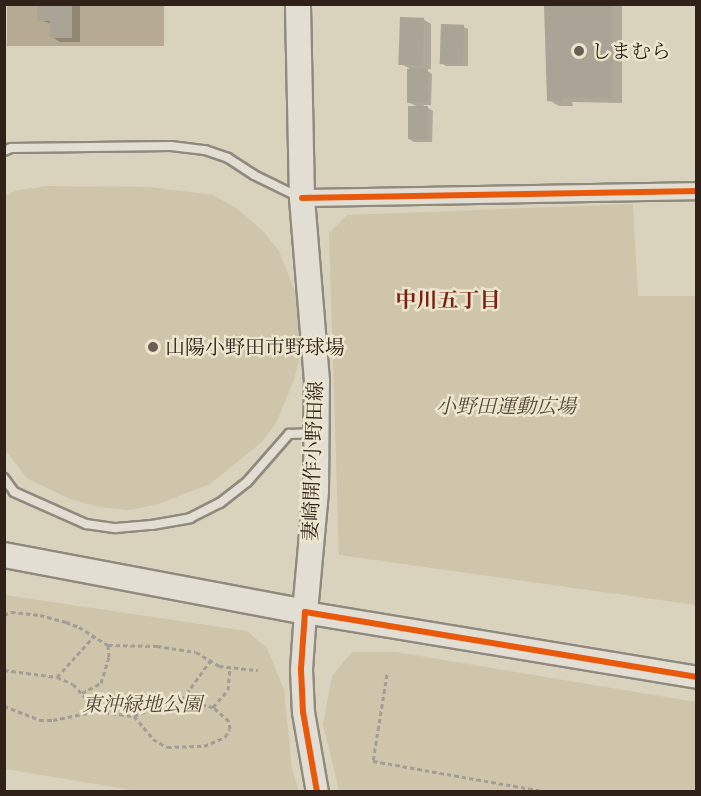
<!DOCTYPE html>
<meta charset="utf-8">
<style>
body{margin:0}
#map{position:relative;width:701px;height:796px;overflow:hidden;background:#d9d3be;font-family:"IM FELL French Canon","Noto Serif JP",serif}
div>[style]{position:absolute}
.green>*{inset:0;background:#cec5aa}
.water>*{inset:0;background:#b6ab92;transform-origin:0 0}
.shadow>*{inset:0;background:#0003}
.building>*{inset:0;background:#a9a496;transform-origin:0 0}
.path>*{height:3px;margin-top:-1.5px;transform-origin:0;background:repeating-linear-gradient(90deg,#a29e96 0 4.5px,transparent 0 7.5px)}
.roads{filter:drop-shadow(2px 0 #908a7e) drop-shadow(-2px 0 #908a7e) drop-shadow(0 2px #908a7e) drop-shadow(0 -2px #908a7e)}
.service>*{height:8px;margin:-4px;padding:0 4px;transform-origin:4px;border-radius:4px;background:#e2ded4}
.minor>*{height:16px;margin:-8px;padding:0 8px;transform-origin:8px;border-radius:8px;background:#e2ded4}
.tertiary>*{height:21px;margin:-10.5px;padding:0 10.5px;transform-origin:10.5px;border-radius:10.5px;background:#e2ded4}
.secondary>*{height:24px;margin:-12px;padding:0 12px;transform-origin:12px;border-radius:12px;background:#e2ded4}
.cycleway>*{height:6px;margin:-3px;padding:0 3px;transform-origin:3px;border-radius:3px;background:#e8590c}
.dots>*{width:16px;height:16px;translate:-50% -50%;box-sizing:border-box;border:3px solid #ede6ce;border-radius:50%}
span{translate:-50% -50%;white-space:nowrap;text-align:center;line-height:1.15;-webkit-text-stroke:5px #ede6ce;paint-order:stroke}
.poi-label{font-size:20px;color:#302119}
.left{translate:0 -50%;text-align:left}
.park-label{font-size:20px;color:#554739;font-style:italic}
.street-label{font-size:20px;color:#302119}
.neighbourhood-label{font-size:21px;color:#7a1f14;font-weight:700}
.frame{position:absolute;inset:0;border:6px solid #302119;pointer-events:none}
</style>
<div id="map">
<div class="green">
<i style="clip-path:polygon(48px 186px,151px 187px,213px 195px,239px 210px,263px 231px,279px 251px,296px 294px,300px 316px,300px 357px,294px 380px,276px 423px,262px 442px,210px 484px,156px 505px,128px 510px,100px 507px,72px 500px,28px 479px,5px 450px,5px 196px,17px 190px)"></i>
<i style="clip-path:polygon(633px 204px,638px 296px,696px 296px,696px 605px,339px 555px,329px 233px,347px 215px)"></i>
<i style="clip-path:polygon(5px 595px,247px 631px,267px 648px,284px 690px,292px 769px,299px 791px,137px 791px,5px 769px)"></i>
<i style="clip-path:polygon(352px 652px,396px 652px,696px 702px,696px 791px,339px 791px,323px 724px,332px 676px)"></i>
</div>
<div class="water">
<i style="left:7px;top:5px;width:157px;height:41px"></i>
</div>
<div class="shadow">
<i style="clip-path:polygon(48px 4px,80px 4px,80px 42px,60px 42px,52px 37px,52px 24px,39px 20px)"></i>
<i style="clip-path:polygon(546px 4px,622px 4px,622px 103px,572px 102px,573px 106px,559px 106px,548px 100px)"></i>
<i style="clip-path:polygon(423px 19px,431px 24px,431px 69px,424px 69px,432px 74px,431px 105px,423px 105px,433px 111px,432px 142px,414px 142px,409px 139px,418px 107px,408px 102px,409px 68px,401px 64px)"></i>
<i style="clip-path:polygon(463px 27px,468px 29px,468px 66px,446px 66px,441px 63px)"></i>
</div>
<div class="building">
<i style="clip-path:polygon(72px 4px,72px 38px,50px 38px,50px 21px,37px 21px,37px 5px)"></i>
<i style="clip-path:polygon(544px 4px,612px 4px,612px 98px,562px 97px,562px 101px,547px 101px)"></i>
<i style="left:400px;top:17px;width:24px;height:48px;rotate:2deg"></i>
<i style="left:441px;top:24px;width:23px;height:40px;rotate:2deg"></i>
<i style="left:407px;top:69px;width:21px;height:34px"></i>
<i style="left:408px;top:106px;width:20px;height:33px"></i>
</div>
<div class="path">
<i style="left:4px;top:615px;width:8px;rotate:-23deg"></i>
<i style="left:11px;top:612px;width:29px;rotate:6deg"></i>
<i style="left:40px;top:615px;width:27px;rotate:15deg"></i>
<i style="left:66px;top:622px;width:14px;rotate:21deg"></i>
<i style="left:79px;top:627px;width:34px;rotate:32deg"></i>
<i style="left:108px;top:645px;width:49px;rotate:1.2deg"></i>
<i style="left:157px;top:646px;width:39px;rotate:9deg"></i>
<i style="left:196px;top:652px;width:27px;rotate:31deg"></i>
<i style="left:219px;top:666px;width:39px;rotate:6deg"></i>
<i style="left:4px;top:670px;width:53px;rotate:7.5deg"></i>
<i style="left:57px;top:677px;width:17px;rotate:24deg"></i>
<i style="left:73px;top:684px;width:36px;rotate:48deg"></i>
<i style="left:387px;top:674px;width:88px;rotate:99.1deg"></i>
<i style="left:373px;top:761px;width:178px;rotate:10deg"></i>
<i style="left:57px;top:677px;width:55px;rotate:-47.9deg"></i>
<i style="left:82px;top:693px;width:21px;rotate:-28deg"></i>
<i style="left:101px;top:683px;width:27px;rotate:-73deg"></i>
<i style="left:109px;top:657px;width:12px;rotate:-95deg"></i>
<i style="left:4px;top:706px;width:39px;rotate:21deg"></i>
<i style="left:40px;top:720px;width:13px"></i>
<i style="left:53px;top:720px;width:45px;rotate:-11.6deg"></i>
<i style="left:97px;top:711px;width:37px;rotate:8deg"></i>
<i style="left:134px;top:716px;width:30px;rotate:50deg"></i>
<i style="left:153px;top:739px;width:16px;rotate:30deg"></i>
<i style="left:167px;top:747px;width:37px;rotate:-2deg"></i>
<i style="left:204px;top:746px;width:23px;rotate:-23deg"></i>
<i style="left:225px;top:737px;width:9px;rotate:-58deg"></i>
<i style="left:230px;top:729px;width:8px;rotate:-97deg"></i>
<i style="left:229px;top:721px;width:21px;rotate:-139deg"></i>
<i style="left:213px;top:707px;width:32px;rotate:-167deg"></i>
<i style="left:213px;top:707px;width:23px;rotate:-49deg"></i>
<i style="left:228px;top:690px;width:22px;rotate:-85deg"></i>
<i style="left:134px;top:716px;width:35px;rotate:-22deg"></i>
<i style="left:166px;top:703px;width:16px;rotate:-11deg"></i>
<i style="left:182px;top:700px;width:48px;rotate:-54.3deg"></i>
</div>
<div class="roads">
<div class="service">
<i style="left:4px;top:151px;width:8px;rotate:-23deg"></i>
<i style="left:11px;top:148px;width:160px;rotate:-0.7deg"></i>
<i style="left:171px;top:146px;width:34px;rotate:7deg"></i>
<i style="left:205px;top:150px;width:24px;rotate:19deg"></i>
<i style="left:228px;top:158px;width:31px;rotate:33deg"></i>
<i style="left:254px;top:175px;width:50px;rotate:26.1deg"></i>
<i style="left:4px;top:478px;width:17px;rotate:54deg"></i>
<i style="left:14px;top:492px;width:79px;rotate:24deg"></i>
<i style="left:86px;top:524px;width:30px;rotate:8deg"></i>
<i style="left:116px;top:528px;width:36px;rotate:-5deg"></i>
<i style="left:152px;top:525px;width:39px;rotate:-10deg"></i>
<i style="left:190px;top:518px;width:34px;rotate:-27deg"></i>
<i style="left:220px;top:503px;width:34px;rotate:-38deg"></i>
<i style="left:247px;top:482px;width:64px;rotate:-48.8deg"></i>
<i style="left:289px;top:434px;width:27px;rotate:-2deg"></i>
</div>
<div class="minor">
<i style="left:302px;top:198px;width:394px;rotate:-1deg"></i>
</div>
<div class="tertiary">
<i style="left:317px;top:792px;width:81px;rotate:-99.9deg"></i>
<i style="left:303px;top:712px;width:43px;rotate:-92.7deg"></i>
<i style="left:301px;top:669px;width:57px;rotate:-86deg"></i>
<i style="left:305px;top:612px;width:396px;rotate:9.4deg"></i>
</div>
<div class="secondary">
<i style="left:4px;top:555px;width:306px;rotate:10.7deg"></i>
<i style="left:305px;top:612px;width:122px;rotate:-84.8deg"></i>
<i style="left:316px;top:490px;width:109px;rotate:-89.5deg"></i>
<i style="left:317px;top:381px;width:184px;rotate:-94.7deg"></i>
<i style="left:302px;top:198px;width:194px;rotate:-91.2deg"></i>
</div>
</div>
<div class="cycleway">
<i style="left:302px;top:198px;width:394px;rotate:-1deg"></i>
<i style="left:317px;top:792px;width:81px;rotate:-99.9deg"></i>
<i style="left:303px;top:712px;width:43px;rotate:-92.7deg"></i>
<i style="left:301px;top:669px;width:57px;rotate:-86deg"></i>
<i style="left:305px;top:612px;width:396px;rotate:9.4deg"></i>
</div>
<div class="dots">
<i style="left:579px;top:51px;background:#6b5f53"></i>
<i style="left:153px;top:347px;background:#6b5f53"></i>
</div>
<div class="poi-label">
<span class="left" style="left:591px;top:51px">しまむら</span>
<span class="left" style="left:165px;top:347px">山陽小野田市野球場</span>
</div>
<div class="park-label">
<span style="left:506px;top:406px">小野田運動広場</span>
<span style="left:142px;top:704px">東沖緑地公園</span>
</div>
<div class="street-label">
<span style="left:313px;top:461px;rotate:-88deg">妻崎開作小野田線</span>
</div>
<div class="neighbourhood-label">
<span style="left:448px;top:300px">中川五丁目</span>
</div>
<div class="frame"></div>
</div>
